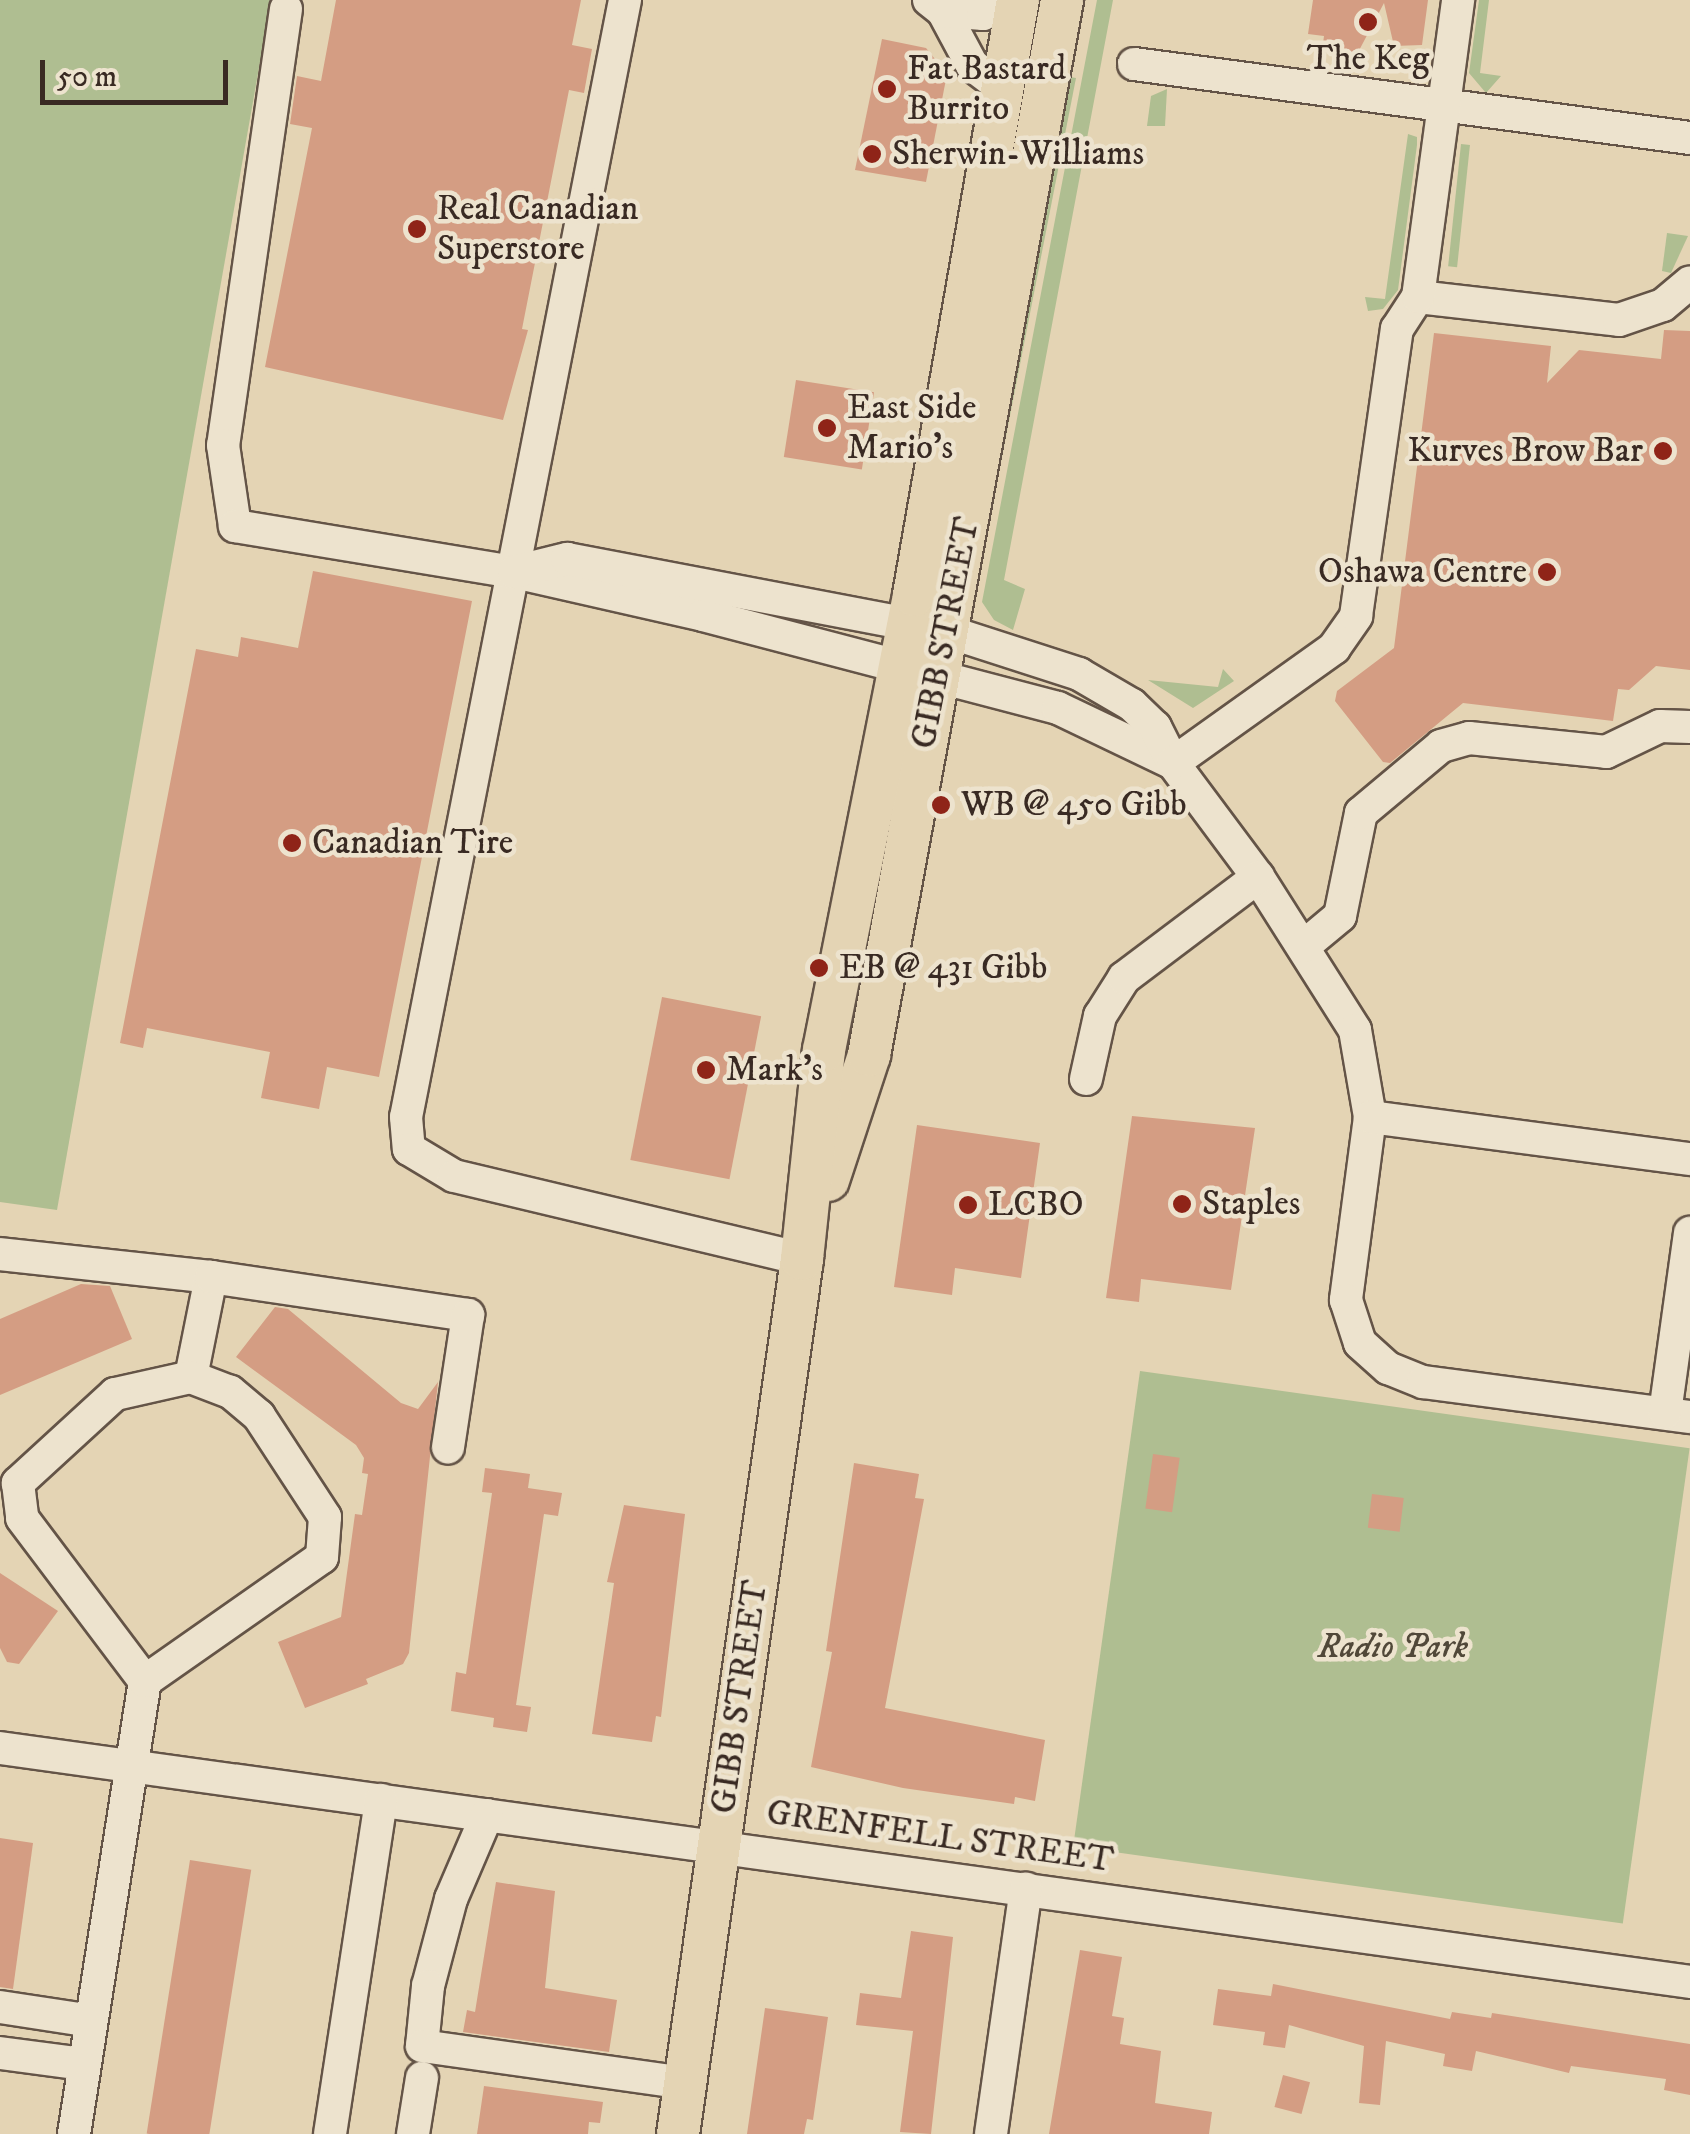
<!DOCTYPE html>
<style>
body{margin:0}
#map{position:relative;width:1690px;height:2134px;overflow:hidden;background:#e4d4b4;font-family:"IM FELL DW Pica",serif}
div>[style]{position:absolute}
.green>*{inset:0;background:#afbe91;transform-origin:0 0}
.building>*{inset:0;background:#d49d83;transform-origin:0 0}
.roads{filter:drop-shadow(2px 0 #645447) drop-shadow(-2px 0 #645447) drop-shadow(0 2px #645447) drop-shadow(0 -2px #645447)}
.minor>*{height:32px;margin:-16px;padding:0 16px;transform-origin:16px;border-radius:16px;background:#ede3ce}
.major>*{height:42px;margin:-21px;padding:0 21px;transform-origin:21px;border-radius:21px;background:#e4d4b4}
.dots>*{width:28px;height:28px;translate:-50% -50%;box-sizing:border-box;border:5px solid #ede3ce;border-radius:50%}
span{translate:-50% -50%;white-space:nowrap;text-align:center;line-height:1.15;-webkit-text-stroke:9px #ede3ce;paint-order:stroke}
.poi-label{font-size:35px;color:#392a23}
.left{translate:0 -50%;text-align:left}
.right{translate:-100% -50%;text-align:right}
.street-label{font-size:35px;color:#392a23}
.park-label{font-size:35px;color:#514839;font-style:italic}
.scale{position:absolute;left:40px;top:60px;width:188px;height:45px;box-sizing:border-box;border:5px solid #392a23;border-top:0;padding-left:12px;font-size:30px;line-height:35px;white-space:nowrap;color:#392a23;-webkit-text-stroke:8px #ede3ce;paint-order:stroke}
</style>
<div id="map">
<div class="green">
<i style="clip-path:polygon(0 0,271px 0,57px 1210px,0 1202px)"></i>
<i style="clip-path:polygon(1097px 0,1113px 0,1004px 580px,1025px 589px,1013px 630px,994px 620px,982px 602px)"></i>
<i style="clip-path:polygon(1479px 0,1489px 0,1480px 73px,1501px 76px,1486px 93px,1469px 73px)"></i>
<i style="clip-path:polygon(1064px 76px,1076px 78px,974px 600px)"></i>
<i style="clip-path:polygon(1167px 89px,1165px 126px,1147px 126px,1151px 96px)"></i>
<i style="clip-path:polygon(1408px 134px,1417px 137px,1417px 145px,1398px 290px,1383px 309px,1368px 311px,1365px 297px,1385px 299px)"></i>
<i style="left:1461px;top:144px;width:9px;height:123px;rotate:6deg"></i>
<i style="clip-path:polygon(1667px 233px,1688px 236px,1671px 273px,1662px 271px)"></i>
<i style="clip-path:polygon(1223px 669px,1234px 681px,1193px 708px,1148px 680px,1218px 687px)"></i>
<i style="left:1140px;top:1371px;width:555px;height:480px;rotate:8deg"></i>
</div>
<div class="building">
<i style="clip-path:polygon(336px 0,581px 0,572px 45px,592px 49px,584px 93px,569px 90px,522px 329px,528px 330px,503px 420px,265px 367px,312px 128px,290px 124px,297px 76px,321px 81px)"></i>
<i style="clip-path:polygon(1313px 0,1428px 0,1422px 45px,1394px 46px,1384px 3px,1354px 60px,1322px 51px,1324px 36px,1308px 34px)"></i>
<i style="clip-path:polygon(882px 39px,926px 48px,947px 74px,926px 182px,855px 170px)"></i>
<i style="clip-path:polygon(1664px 330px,1690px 331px,1690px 670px,1656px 666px,1629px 690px,1618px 689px,1613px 721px,1463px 703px,1390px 763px,1383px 762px,1335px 701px,1337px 691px,1394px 648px,1434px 333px,1551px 346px,1547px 383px,1579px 350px,1661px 359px)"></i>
<i style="left:796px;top:380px;width:79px;height:78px;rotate:9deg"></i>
<i style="clip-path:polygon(313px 571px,472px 601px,379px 1077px,327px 1067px,319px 1109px,261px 1098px,270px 1052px,147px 1028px,143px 1048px,120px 1043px,196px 649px,238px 657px,241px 637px,298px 648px)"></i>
<i style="left:662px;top:997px;width:101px;height:166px;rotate:11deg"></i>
<i style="clip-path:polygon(1132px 1116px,1255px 1128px,1231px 1290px,1141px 1279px,1139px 1302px,1106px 1298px)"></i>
<i style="clip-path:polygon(917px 1125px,1040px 1143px,1021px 1278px,955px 1268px,952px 1295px,894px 1287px)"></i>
<i style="clip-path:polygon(81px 1284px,110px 1286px,132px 1339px,0 1395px,0 1319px)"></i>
<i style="clip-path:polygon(275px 1307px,288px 1309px,401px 1403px,418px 1409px,438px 1382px,409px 1653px,403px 1664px,366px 1679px,368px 1684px,305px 1708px,278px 1642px,341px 1617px,355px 1514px,362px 1515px,368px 1474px,362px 1473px,364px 1458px,356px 1445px,236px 1357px)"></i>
<i style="left:1153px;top:1454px;width:27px;height:55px;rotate:8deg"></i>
<i style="clip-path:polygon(854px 1463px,919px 1474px,915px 1498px,924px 1499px,885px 1708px,1045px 1740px,1035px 1801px,1015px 1797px,1014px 1804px,903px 1788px,811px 1767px,832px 1652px,826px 1651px)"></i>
<i style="clip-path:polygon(485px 1468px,530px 1474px,528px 1488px,562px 1493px,558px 1516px,544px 1514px,516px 1705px,531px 1707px,527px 1732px,493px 1727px,494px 1718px,451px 1711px,456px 1672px,466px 1674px,492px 1493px,482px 1492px)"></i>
<i style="left:1372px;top:1494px;width:32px;height:34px;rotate:7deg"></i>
<i style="clip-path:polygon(624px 1505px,685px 1514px,661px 1717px,656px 1716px,652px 1742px,592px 1734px,614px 1583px,607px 1582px)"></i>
<i style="clip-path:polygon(0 1573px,58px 1611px,19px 1664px,7px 1662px,0 1648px)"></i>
<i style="clip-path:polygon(0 1838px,33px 1843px,13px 1989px,0 1987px)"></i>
<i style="left:190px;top:1860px;width:62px;height:277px;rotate:9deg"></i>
<i style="clip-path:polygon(496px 1882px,555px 1891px,545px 1988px,617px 2000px,609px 2052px,463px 2032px,467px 2010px,475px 2012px)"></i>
<i style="clip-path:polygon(911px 1931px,953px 1937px,931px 2134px,900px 2132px,913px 2031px,856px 2025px,860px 1993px,901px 1998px)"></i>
<i style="clip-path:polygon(1080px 1950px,1122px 1957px,1112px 2016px,1124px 2018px,1120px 2044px,1161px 2051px,1155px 2103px,1212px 2112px,1209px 2134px,1049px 2134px)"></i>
<i style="clip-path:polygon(1273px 1984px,1450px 2019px,1452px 2012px,1491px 2018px,1492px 2013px,1690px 2044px,1690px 2095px,1664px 2090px,1666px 2079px,1571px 2066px,1569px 2073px,1476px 2051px,1472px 2071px,1443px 2066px,1445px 2054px,1386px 2041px,1380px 2105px,1359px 2103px,1364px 2046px,1289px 2025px,1285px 2048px,1263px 2045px,1265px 2032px,1213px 2025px,1218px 1989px,1271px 1996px)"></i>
<i style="clip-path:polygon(765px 2008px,828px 2017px,813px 2120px,807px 2119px,804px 2134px,747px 2134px)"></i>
<i style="left:1283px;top:2075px;width:28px;height:33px;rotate:15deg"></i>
<i style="clip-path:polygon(484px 2086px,603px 2102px,600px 2123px,589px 2122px,588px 2134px,477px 2134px)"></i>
</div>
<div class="roads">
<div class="minor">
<i style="left:625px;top:0;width:1138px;rotate:101.09deg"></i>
<i style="left:406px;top:1117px;width:32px;rotate:85deg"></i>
<i style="left:409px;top:1149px;width:52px;rotate:31deg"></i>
<i style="left:454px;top:1176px;width:358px;rotate:13.4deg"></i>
<i style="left:929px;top:0;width:18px;rotate:38deg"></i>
<i style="left:943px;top:11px;width:61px;rotate:61.8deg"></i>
<i style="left:972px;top:65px;width:39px;rotate:37deg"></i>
<i style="left:286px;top:9px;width:441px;rotate:98.2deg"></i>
<i style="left:223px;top:445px;width:82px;rotate:81.6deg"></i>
<i style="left:235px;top:526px;width:283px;rotate:9.4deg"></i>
<i style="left:514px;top:572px;width:194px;rotate:12.8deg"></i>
<i style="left:703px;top:615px;width:367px;rotate:14.7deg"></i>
<i style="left:1058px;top:708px;width:127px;rotate:25.6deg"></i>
<i style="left:943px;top:11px;width:40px;rotate:4.3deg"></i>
<i style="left:983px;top:14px;width:25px;rotate:-34deg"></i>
<i style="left:1134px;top:64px;width:561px;rotate:7.58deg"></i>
<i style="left:1418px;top:297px;width:202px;rotate:6.5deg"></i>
<i style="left:1619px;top:320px;width:46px;rotate:-18.8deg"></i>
<i style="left:1663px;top:305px;width:35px;rotate:-40deg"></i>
<i style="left:514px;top:572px;width:55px;rotate:-13.8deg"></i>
<i style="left:567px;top:559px;width:386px;rotate:10.8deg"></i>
<i style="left:946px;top:631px;width:140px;rotate:17.9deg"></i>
<i style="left:1079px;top:674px;width:61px;rotate:30.3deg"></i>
<i style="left:1132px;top:705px;width:32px;rotate:44deg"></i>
<i style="left:1155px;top:727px;width:40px;rotate:63.4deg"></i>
<i style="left:1173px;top:763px;width:142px;rotate:53.3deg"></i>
<i style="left:1258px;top:877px;width:181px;rotate:57.6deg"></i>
<i style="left:1355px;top:1030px;width:88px;rotate:80.2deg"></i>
<i style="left:1370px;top:1117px;width:185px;rotate:97.5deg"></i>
<i style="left:1346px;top:1300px;width:45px;rotate:72deg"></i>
<i style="left:1360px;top:1343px;width:38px;rotate:42deg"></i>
<i style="left:1388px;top:1368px;width:38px;rotate:22deg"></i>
<i style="left:1423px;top:1382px;width:269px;rotate:7.5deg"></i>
<i style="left:1173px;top:763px;width:198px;rotate:-35.5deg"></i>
<i style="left:1334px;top:648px;width:39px;rotate:-55deg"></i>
<i style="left:1356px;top:616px;width:290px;rotate:-81.9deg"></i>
<i style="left:1397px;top:329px;width:38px;rotate:-57deg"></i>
<i style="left:1418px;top:297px;width:300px;rotate:-82.3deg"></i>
<i style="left:1304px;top:946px;width:47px;rotate:-39.8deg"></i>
<i style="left:1340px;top:916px;width:105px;rotate:-78.5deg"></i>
<i style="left:1361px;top:813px;width:104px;rotate:-39.9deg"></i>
<i style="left:1441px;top:746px;width:29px;rotate:-16deg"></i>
<i style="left:1469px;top:738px;width:138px;rotate:5.8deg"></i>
<i style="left:1606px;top:752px;width:60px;rotate:-25.7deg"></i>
<i style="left:1660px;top:726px;width:30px;rotate:2deg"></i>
<i style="left:1086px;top:1079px;width:65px;rotate:-77.5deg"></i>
<i style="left:1100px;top:1016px;width:45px;rotate:-57.7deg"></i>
<i style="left:1124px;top:978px;width:168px;rotate:-37deg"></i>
<i style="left:1370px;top:1117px;width:323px;rotate:7.5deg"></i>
<i style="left:0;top:1254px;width:212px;rotate:6.2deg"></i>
<i style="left:211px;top:1277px;width:102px;rotate:101.3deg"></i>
<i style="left:211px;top:1277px;width:260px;rotate:8.4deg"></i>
<i style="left:468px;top:1315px;width:134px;rotate:98.6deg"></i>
<i style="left:1665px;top:1413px;width:182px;rotate:-82.1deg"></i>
<i style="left:0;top:1748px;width:1706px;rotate:7.88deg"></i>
<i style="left:487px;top:1815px;width:91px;rotate:113.2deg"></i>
<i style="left:451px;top:1899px;width:90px;rotate:104.8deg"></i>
<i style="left:428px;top:1986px;width:60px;rotate:95.7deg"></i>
<i style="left:422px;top:2046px;width:266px;rotate:8deg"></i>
<i style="left:0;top:2007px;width:92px;rotate:8.7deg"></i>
<i style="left:0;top:2053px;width:85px;rotate:7.5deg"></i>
<i style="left:74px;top:2134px;width:459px;rotate:-81.1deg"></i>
<i style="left:145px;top:1681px;width:216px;rotate:-35deg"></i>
<i style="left:322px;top:1557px;width:40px;rotate:-85.7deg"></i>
<i style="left:325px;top:1517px;width:121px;rotate:-123.2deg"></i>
<i style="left:259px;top:1416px;width:38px;rotate:-140deg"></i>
<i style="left:230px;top:1392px;width:42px;rotate:-159deg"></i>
<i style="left:191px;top:1377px;width:78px;rotate:167.4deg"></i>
<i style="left:115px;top:1394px;width:132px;rotate:137.5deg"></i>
<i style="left:18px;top:1483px;width:35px;rotate:83deg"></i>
<i style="left:22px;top:1518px;width:204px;rotate:53deg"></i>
<i style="left:330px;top:2134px;width:338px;rotate:-81.3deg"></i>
<i style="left:413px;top:2134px;width:57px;rotate:-80.9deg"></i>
<i style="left:991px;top:2134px;width:248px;rotate:-81.9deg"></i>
</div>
<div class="major">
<i style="left:828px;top:1180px;width:132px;rotate:-71.8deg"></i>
<i style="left:869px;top:1055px;width:1073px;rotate:-79.63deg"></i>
<i style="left:678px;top:2134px;width:884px;rotate:-81.93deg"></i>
<i style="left:802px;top:1259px;width:210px;rotate:-84deg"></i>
<i style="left:824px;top:1050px;width:464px;rotate:-78.8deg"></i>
<i style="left:914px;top:595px;width:604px;rotate:-80.09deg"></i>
</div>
</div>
<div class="dots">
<i style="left:1368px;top:22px;background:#8f2418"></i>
<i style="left:887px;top:89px;background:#8f2418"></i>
<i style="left:872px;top:154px;background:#8f2418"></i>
<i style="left:417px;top:229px;background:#8f2418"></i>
<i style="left:827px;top:428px;background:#8f2418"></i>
<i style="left:1663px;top:451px;background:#8f2418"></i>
<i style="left:1547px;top:572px;background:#8f2418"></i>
<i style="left:941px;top:805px;background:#8f2418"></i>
<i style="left:292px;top:843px;background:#8f2418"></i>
<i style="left:819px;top:968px;background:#8f2418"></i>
<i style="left:706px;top:1070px;background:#8f2418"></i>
<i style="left:1182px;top:1204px;background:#8f2418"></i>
<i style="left:968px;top:1205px;background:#8f2418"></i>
</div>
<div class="poi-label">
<span style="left:1368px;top:59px">The Keg</span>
<span class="left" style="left:907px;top:89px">Fat Bastard<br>Burrito</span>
<span class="left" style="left:892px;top:154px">Sherwin-Williams</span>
<span class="left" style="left:437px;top:229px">Real Canadian<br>Superstore</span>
<span class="left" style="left:847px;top:428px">East Side<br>Mario's</span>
<span class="right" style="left:1643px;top:451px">Kurves Brow Bar</span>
<span class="right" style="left:1527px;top:572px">Oshawa Centre</span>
<span class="left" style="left:961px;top:805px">WB @ 450 Gibb</span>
<span class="left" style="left:312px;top:843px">Canadian Tire</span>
<span class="left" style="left:839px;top:968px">EB @ 431 Gibb</span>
<span class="left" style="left:726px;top:1070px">Mark's</span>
<span class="left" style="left:1202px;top:1204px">Staples</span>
<span class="left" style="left:988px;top:1205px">LCBO</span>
</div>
<div class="street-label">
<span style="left:946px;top:633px;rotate:-79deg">GIBB STREET</span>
<span style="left:740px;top:1697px;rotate:-82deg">GIBB STREET</span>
<span style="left:940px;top:1837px;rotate:8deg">GRENFELL STREET</span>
</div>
<div class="park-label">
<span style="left:1393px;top:1647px">Radio Park</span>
</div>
<div class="scale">50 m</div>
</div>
